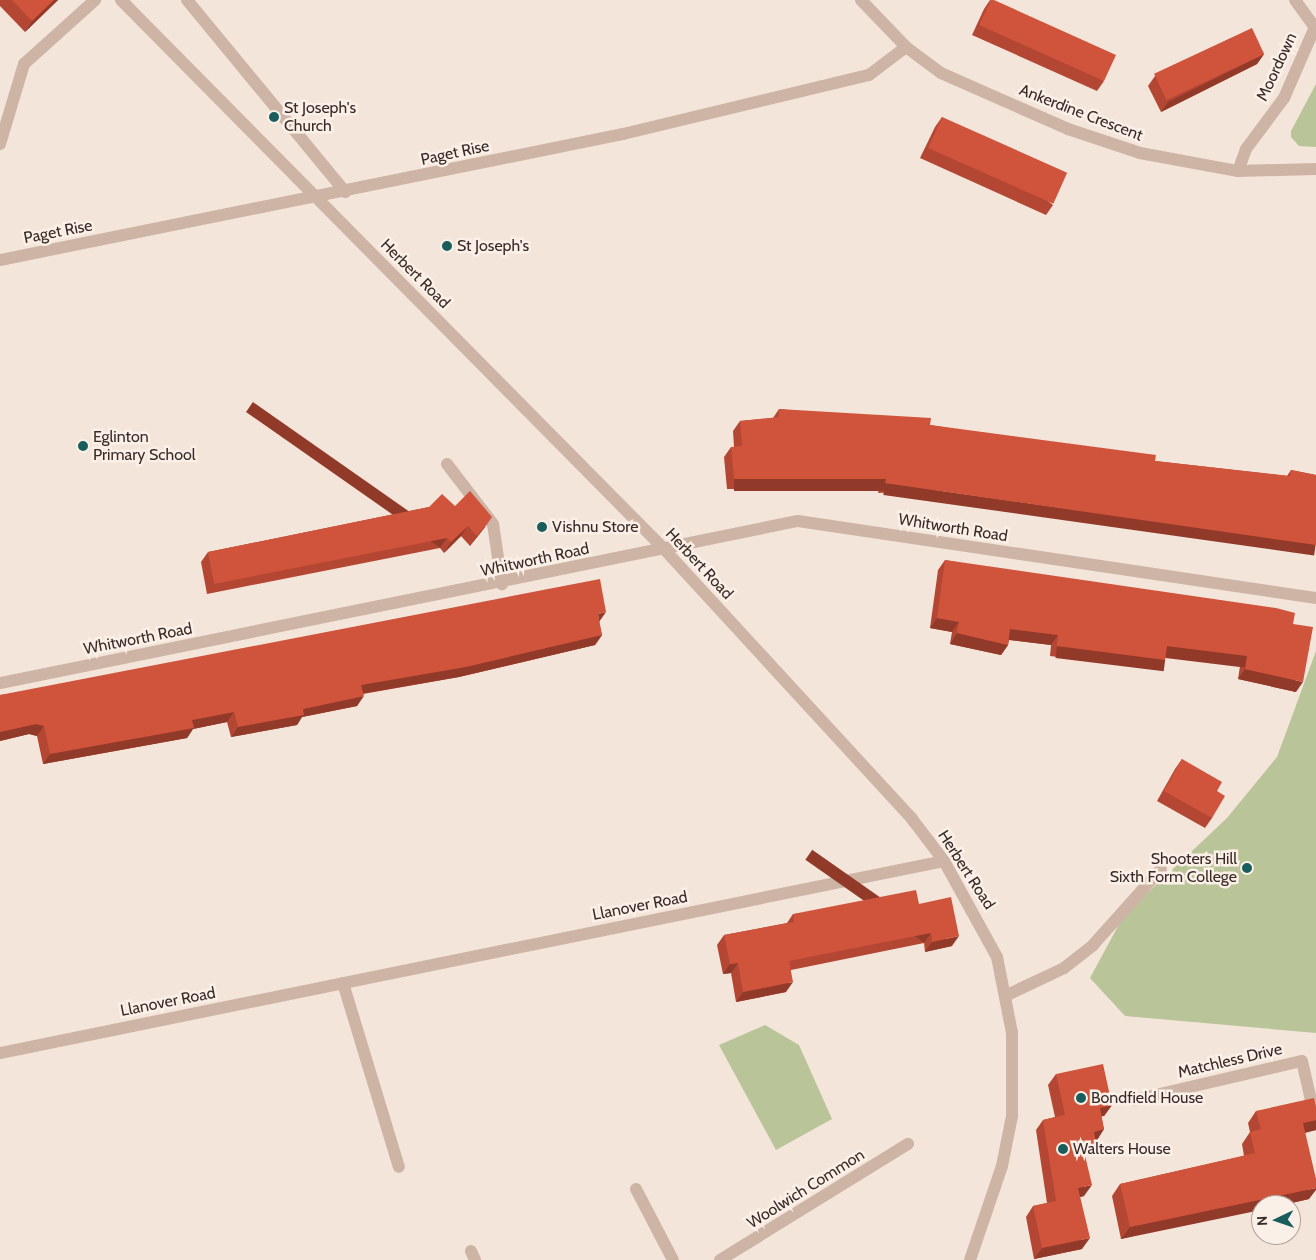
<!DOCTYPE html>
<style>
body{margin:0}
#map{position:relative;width:1316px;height:1260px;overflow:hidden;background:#f4e5da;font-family:Cabin,sans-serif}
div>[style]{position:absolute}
.green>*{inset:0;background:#b9c499}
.minor>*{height:12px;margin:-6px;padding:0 6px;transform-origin:6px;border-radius:6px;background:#cdb4a5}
.wall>*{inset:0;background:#b34734}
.shaded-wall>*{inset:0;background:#923a2a;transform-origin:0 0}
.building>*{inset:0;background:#d0533c;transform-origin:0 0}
.dots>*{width:14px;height:14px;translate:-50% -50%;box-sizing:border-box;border:2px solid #fbf0e7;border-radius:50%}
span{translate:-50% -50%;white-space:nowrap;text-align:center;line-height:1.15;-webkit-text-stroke:5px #fbf0e7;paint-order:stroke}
.street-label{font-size:16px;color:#382b27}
.poi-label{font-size:16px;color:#382b27}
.left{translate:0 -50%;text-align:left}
.right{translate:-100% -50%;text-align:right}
.north{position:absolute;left:1251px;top:1195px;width:50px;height:50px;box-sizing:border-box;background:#fbf0e7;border:1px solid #ada19a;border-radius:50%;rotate:267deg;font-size:14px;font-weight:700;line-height:20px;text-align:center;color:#382b27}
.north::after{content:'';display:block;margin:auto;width:18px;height:22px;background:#195d5c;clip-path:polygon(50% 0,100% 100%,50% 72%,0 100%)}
</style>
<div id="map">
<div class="green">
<i style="clip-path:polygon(1316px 84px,1316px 147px,1299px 146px,1291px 137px,1291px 131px)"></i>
<i style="clip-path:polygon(1316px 651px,1316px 1033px,1125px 1016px,1090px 978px,1124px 915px,1227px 818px,1277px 757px)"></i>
<i style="clip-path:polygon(765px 1025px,799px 1045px,832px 1119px,776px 1150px,719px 1045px)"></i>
</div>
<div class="minor">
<i style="left:121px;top:0;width:772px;rotate:45.31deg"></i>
<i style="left:664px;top:549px;width:367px;rotate:47.4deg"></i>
<i style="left:912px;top:819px;width:53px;rotate:52.7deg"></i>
<i style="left:944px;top:861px;width:110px;rotate:61.1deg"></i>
<i style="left:997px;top:957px;width:77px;rotate:78.8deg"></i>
<i style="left:1012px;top:1033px;width:83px;rotate:90deg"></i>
<i style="left:1012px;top:1116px;width:51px;rotate:101.3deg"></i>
<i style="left:1002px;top:1166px;width:99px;rotate:108.8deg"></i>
<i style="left:187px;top:0;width:249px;rotate:50.5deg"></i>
<i style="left:861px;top:0;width:65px;rotate:46.2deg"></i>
<i style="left:906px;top:47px;width:44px;rotate:36.6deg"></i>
<i style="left:941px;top:73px;width:139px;rotate:23.8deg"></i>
<i style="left:1068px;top:129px;width:76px;rotate:18.4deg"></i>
<i style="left:1140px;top:153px;width:100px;rotate:10.4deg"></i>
<i style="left:1238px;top:171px;width:78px;rotate:-1.5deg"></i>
<i style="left:1295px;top:0;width:36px;rotate:54deg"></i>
<i style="left:0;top:144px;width:84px;rotate:-73.3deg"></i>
<i style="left:24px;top:64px;width:96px;rotate:-42deg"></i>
<i style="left:1238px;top:171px;width:23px;rotate:-70deg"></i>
<i style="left:1246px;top:149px;width:64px;rotate:-53.3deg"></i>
<i style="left:1284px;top:98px;width:77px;rotate:-66.4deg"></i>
<i style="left:0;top:260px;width:636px;rotate:-11.43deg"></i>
<i style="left:623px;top:134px;width:253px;rotate:-13.5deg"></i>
<i style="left:869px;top:75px;width:46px;rotate:-37.1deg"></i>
<i style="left:447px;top:464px;width:76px;rotate:52.5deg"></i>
<i style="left:493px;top:524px;width:61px;rotate:81.5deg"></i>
<i style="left:0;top:683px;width:814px;rotate:-11.48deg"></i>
<i style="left:798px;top:521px;width:524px;rotate:8.46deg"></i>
<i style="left:343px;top:983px;width:192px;rotate:73.1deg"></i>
<i style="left:1007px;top:995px;width:63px;rotate:-25.3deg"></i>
<i style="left:1064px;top:968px;width:37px;rotate:-38deg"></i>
<i style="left:1093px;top:945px;width:102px;rotate:-48.2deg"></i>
<i style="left:0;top:1053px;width:963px;rotate:-11.5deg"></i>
<i style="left:1134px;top:1100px;width:172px;rotate:-13.1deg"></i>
<i style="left:1302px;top:1061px;width:63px;rotate:77.1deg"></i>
<i style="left:636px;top:1189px;width:80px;rotate:62.5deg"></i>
<i style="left:471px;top:1251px;width:10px;rotate:66deg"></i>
<i style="left:720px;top:1260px;width:221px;rotate:-31.7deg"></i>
</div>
<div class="wall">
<i style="clip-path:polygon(0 0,58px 0,25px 32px,0 6px)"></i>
<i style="clip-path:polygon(990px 0,1104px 81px,1097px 91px,972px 35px,984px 9px)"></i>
<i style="clip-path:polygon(1264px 54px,1257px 64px,1161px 112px,1148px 86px,1155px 76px)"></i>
<i style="clip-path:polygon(942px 117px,1053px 205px,1046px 215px,920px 158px,935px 127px)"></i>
<i style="clip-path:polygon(779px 409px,930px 425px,1155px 461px,1287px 476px,1291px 470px,1316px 475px,878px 493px,879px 489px,727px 489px,724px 457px,731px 447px,734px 447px,733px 431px,740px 421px,773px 418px)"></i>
<i style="clip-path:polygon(455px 506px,485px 527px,470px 546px,461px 536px,444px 553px,440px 548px,207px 594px,201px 562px,208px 552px,429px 507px)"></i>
<i style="clip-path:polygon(945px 560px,1293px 624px,1296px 692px,1238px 679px,1240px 666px,1166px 657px,1158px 670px,1050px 656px,1051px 645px,1009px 640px,1008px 645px,1001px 655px,950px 644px,952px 632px,930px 628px,938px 570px)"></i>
<i style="clip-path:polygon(599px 622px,602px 635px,595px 645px,459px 677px,363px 694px,357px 706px,302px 717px,297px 725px,231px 737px,227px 722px,193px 729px,187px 738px,43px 764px,37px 736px,29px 734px,0 741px,0 695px)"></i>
<i style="clip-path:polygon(1182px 759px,1217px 791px,1212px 818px,1205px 828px,1157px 801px,1175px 769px)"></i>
<i style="clip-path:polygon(919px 904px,952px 946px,925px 952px,924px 943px,791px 970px,786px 992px,736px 1002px,731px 973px,723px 974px,717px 945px,724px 935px,787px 923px,793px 914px)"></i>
<i style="clip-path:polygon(1056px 1074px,1112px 1105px,1104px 1116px,1101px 1116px,1104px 1129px,1097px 1140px,1095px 1140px,1089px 1155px,1085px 1156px,1084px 1196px,1080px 1197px,1082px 1249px,1034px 1259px,1026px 1217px,1033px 1206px,1047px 1203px,1036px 1130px,1043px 1120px,1055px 1117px,1048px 1085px)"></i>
<i style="clip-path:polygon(1316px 1107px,1316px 1130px,1305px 1133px,1309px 1199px,1283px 1205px,1261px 1205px,1121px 1239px,1112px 1196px,1120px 1184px,1244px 1156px,1242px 1144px,1250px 1132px,1248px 1123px,1256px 1111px)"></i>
</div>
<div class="shaded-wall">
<i style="clip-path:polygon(54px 0,58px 0,25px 32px,32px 21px)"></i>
<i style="clip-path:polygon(1264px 54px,1257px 64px,1161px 112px,1168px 102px)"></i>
<i style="left:734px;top:479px;width:152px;height:12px"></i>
<i style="left:885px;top:483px;width:435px;height:12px;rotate:8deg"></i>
<i style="clip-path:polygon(492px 517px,485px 527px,470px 546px,477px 536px)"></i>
<i style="clip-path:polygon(468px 526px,461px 536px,444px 553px,451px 542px)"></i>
<i style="left:447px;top:538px;width:12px;height:237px;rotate:125deg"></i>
<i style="clip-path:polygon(606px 612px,599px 622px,598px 614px)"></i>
<i style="clip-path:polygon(937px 618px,959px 622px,952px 632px,930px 628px)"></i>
<i style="clip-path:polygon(1010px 629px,1058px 635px,1051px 645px,1003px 639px)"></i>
<i style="clip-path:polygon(957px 633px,1008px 645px,1001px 655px,950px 644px)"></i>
<i style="clip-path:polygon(602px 635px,595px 645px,459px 677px,354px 695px,361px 685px)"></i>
<i style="left:1057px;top:646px;width:109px;height:12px;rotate:7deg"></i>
<i style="left:1167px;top:646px;width:81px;height:12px;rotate:7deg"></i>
<i style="clip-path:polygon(1245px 669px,1303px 682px,1296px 692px,1238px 679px)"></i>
<i style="clip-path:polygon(364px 696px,357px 706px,302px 717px,297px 725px,231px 737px,238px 727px,303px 709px)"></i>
<i style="clip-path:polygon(234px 712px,227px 722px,193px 729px,187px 738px,43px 764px,50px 754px,192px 720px)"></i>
<i style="clip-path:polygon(36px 724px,44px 726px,37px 736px,29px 734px,0 741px,0 732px)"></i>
<i style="left:931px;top:933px;width:12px;height:145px;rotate:125deg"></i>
<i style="clip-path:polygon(959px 936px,952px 946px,925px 952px,932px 942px)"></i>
<i style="clip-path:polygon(738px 963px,731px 973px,723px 974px,730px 964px)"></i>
<i style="clip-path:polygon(793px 982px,786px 992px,736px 1002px,743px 992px)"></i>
<i style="clip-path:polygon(1112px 1105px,1104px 1116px,1092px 1118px,1100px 1108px)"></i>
<i style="clip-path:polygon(1316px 1120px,1316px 1130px,1294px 1135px,1303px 1123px)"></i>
<i style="clip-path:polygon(1104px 1129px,1097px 1140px,1086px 1142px,1094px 1132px)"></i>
<i style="clip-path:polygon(1096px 1144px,1089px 1155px,1075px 1158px,1083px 1147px)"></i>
<i style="clip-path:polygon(1092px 1185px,1084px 1196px,1071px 1199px,1078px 1188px)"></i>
<i style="clip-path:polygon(1316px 1188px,1316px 1190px,1309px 1199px,1283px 1205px,1261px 1205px,1261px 1210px,1121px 1239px,1130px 1227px)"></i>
<i style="clip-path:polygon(1090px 1238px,1082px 1249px,1034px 1259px,1042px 1248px)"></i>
</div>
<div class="building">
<i style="clip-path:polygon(12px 0,54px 0,32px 21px)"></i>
<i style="clip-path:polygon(991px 0,994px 0,1116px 55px,1104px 81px,979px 25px)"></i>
<i style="left:1252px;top:28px;width:29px;height:108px;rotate:65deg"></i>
<i style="left:942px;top:117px;width:137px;height:34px;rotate:24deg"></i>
<i style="clip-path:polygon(779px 409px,931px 418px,930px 425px,1156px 455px,1155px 461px,1290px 476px,1291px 470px,1316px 475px,1316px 545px,885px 483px,886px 479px,734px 479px,731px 447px,742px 446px,740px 421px,779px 417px)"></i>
<i style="clip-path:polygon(470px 491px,492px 517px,477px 536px,468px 526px,451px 542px,447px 538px,214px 584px,208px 552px,429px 507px,442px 494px,455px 506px)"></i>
<i style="clip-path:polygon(945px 560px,1276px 608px,1295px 613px,1293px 624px,1313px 627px,1303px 682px,1245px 669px,1247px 656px,1167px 646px,1165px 660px,1057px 646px,1058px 635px,1010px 629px,1008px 645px,957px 633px,959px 622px,937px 618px)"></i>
<i style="clip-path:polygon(600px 579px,606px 612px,598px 614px,602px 635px,466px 667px,361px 685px,364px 696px,303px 709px,304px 715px,238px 727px,234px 712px,192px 720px,194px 728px,50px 754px,44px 726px,36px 724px,0 732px,0 695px)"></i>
<i style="clip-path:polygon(1182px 759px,1222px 782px,1217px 791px,1225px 796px,1212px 818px,1164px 791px)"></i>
<i style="clip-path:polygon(916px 890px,919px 904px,951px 897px,959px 936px,932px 942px,931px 933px,789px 961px,793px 982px,743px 992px,738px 963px,730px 964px,724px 935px,794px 922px,793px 914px)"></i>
<i style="clip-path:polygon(1103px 1064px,1112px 1105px,1100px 1108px,1104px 1129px,1094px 1132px,1096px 1144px,1083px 1147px,1092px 1185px,1078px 1188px,1090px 1238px,1042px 1248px,1033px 1206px,1056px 1201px,1043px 1120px,1065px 1115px,1056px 1074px)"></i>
<i style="clip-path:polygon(1314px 1098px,1316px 1107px,1316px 1120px,1303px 1123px,1316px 1179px,1316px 1188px,1130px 1227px,1120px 1184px,1255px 1153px,1250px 1132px,1261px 1129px,1256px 1111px)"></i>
</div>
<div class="dots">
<i style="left:274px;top:117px;background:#195d5c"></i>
<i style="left:447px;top:246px;background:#195d5c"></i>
<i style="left:83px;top:446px;background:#195d5c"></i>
<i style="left:542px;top:527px;background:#195d5c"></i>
<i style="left:1247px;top:868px;background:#195d5c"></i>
<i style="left:1081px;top:1098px;background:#195d5c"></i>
<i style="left:1063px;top:1149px;background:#195d5c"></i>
</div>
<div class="street-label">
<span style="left:1277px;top:67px;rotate:-65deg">Moordown</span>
<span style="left:1081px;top:113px;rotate:21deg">Ankerdine Crescent</span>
<span style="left:455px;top:153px;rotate:-12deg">Paget Rise</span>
<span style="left:58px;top:232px;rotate:-11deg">Paget Rise</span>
<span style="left:415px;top:274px;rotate:45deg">Herbert Road</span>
<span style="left:953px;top:528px;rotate:9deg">Whitworth Road</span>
<span style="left:535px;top:560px;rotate:-12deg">Whitworth Road</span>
<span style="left:699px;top:564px;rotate:47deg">Herbert Road</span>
<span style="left:138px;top:639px;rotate:-11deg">Whitworth Road</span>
<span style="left:966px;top:870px;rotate:57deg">Herbert Road</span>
<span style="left:640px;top:906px;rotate:-11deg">Llanover Road</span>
<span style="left:168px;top:1002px;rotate:-11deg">Llanover Road</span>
<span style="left:1230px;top:1061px;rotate:-13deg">Matchless Drive</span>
<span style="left:806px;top:1189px;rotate:-32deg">Woolwich Common</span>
</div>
<div class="poi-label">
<span class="left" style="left:284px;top:117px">St Joseph's<br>Church</span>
<span class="left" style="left:457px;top:246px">St Joseph's</span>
<span class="left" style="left:93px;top:446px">Eglinton<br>Primary School</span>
<span class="left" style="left:552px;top:527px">Vishnu Store</span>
<span class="right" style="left:1237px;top:868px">Shooters Hill<br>Sixth Form College</span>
<span class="left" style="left:1091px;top:1098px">Bondfield House</span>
<span class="left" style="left:1073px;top:1149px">Walters House</span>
</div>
<div class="north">N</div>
</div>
